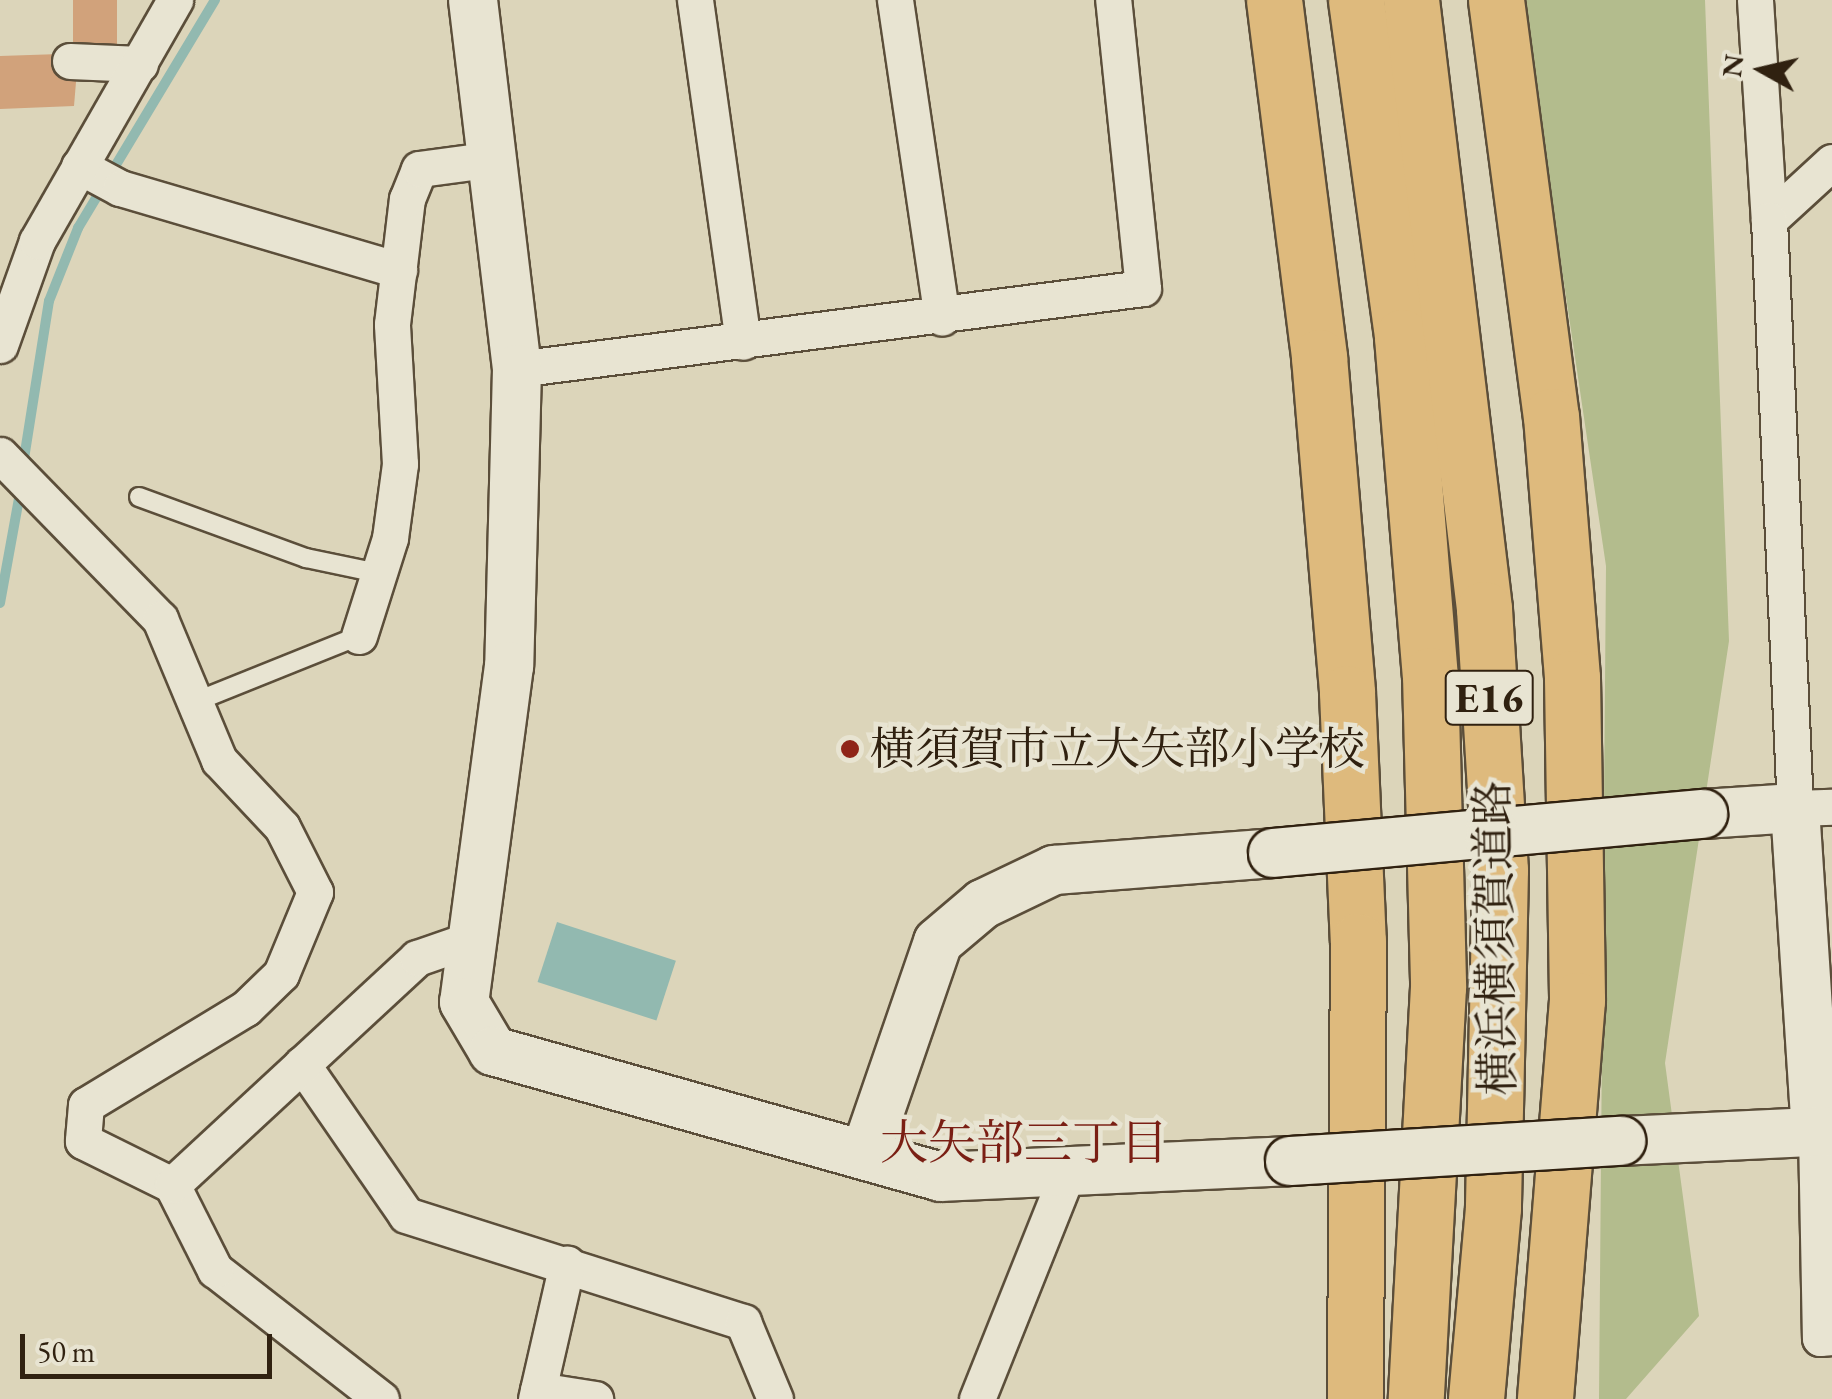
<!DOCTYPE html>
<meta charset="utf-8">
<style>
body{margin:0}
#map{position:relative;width:1832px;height:1399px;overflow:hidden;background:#dcd5ba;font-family:"EB Garamond","Noto Serif JP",serif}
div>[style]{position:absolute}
.green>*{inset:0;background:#b3bc8d}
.water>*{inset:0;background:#92b9b0;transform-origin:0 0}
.stream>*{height:10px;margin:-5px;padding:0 5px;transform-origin:5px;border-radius:5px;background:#92b9b0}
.building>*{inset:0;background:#d1a27b;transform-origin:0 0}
.roads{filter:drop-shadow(2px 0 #5b4e3a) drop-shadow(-2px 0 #5b4e3a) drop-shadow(0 2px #5b4e3a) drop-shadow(0 -2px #5b4e3a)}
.lane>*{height:18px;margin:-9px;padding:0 9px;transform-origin:9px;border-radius:9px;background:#e8e4d2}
.street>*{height:35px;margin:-17.5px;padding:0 17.5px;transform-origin:17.5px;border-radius:17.5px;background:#e8e4d2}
.secondary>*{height:48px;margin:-24px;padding:0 24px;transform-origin:24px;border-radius:24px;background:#e8e4d2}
.highway>*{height:55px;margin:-27.5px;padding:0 27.5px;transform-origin:27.5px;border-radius:27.5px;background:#deba7d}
.bridges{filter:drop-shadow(2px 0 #302110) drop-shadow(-2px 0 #302110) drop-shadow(0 2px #302110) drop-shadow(0 -2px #302110)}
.secondary-bridge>*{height:48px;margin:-24px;padding:0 24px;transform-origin:24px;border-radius:24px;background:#e8e4d2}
.dots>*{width:28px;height:28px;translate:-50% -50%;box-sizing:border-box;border:5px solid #e8e4d2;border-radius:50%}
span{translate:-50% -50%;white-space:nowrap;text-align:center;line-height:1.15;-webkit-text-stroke:9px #e8e4d2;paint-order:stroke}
.shield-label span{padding:2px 8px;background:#e8e4d2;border:2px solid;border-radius:8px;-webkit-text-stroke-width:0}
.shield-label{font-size:42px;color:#302110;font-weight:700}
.poi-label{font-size:45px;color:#302110}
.left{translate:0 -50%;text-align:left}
.street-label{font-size:45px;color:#302110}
.neighbourhood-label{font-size:48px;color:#7a1f14}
.north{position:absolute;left:1712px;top:20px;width:100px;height:100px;-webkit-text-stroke:8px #e8e4d2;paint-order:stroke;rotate:278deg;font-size:28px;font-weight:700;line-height:40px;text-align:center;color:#302110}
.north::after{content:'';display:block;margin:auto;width:35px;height:45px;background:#302110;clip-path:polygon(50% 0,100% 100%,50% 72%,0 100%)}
.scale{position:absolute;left:20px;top:1334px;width:252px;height:45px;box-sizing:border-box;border:5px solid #302110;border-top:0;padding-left:12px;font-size:30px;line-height:35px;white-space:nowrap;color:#302110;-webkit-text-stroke:8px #e8e4d2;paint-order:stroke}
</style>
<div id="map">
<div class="green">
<i style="clip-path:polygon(1522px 0,1705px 0,1729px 641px,1665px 1063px,1699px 1316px,1626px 1399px,1599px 1399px,1606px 566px)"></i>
</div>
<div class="water">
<i style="left:557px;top:922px;width:125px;height:63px;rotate:18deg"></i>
</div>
<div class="stream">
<i style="left:23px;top:465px;width:166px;rotate:-81deg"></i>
<i style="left:49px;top:301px;width:79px;rotate:-68.3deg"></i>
<i style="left:78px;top:228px;width:266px;rotate:-59deg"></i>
<i style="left:0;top:603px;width:118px;rotate:-79.7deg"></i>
</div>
<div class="building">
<i style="left:73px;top:0;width:44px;height:45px"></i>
<i style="clip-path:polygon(60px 54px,77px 70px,74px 106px,0 109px,0 56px)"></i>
</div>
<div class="roads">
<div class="lane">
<i style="left:139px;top:497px;width:178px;rotate:20.1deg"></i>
<i style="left:306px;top:558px;width:74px;rotate:11.8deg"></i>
<i style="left:197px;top:701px;width:175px;rotate:-21.9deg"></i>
</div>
<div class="street">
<i style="left:695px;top:0;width:345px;rotate:82deg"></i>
<i style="left:895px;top:0;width:321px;rotate:81.6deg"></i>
<i style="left:1755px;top:0;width:220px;rotate:86.4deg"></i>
<i style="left:70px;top:61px;width:70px;rotate:2.5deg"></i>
<i style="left:1832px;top:162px;width:86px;rotate:137.4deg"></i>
<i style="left:1769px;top:220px;width:589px;rotate:87.47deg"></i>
<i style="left:1795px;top:808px;width:37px;rotate:-2deg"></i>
<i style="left:79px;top:166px;width:47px;rotate:28.2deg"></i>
<i style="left:120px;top:188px;width:291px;rotate:16.4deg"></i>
<i style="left:0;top:345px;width:110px;rotate:-70.4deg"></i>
<i style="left:37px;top:241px;width:278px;rotate:-60.2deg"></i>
<i style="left:517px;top:369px;width:631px;rotate:-7.37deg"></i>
<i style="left:1143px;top:288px;width:290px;rotate:-95.9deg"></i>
<i style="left:0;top:455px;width:229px;rotate:45.7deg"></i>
<i style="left:160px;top:619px;width:153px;rotate:67.3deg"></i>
<i style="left:219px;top:760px;width:92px;rotate:46.8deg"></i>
<i style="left:282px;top:827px;width:73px;rotate:63.1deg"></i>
<i style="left:315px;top:892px;width:89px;rotate:112.5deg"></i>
<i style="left:281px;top:974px;width:49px;rotate:135.8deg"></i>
<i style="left:246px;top:1008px;width:187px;rotate:148.8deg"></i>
<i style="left:86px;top:1105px;width:36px;rotate:95deg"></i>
<i style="left:83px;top:1141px;width:99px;rotate:26.3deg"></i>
<i style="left:359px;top:636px;width:103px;rotate:-72.4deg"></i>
<i style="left:390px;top:538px;width:75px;rotate:-82.3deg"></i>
<i style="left:400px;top:464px;width:140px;rotate:-93.3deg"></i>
<i style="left:392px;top:324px;width:126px;rotate:-83.2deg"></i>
<i style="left:407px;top:199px;width:32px;rotate:-68deg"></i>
<i style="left:419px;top:169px;width:76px;rotate:-7.6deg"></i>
<i style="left:302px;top:1064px;width:183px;rotate:55.4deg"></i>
<i style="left:406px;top:1215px;width:354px;rotate:17.6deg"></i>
<i style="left:743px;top:1322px;width:83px;rotate:67.4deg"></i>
<i style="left:1816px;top:1132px;width:206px;rotate:88.9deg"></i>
<i style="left:1820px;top:1338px;width:12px;rotate:-5deg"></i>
<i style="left:538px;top:1390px;width:58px;rotate:9deg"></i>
<i style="left:381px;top:1399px;width:210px;rotate:-142.1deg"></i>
<i style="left:215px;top:1270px;width:95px;rotate:-116.8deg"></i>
<i style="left:172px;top:1185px;width:334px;rotate:-42.8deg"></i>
<i style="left:417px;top:958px;width:55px;rotate:-19.1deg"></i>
<i style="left:536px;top:1399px;width:139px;rotate:-77.1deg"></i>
<i style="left:977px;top:1399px;width:245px;rotate:-68.2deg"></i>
</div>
<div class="secondary">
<i style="left:473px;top:0;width:372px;rotate:83.2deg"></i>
<i style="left:517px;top:369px;width:297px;rotate:91.5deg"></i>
<i style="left:509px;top:666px;width:339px;rotate:97.6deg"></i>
<i style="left:464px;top:1002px;width:57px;rotate:59.4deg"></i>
<i style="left:493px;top:1051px;width:465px;rotate:15.7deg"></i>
<i style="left:941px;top:1177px;width:349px;rotate:-2.6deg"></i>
<i style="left:1703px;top:814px;width:92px;rotate:-3.7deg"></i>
<i style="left:1795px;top:808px;width:325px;rotate:86.3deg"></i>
<i style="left:1621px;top:1141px;width:211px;rotate:-2.7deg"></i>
<i style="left:865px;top:1154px;width:224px;rotate:-71deg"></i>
<i style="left:938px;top:942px;width:59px;rotate:-40.2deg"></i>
<i style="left:983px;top:904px;width:79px;rotate:-25.6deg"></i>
<i style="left:1054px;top:870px;width:220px;rotate:-4.4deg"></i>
</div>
<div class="highway">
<i style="left:1274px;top:0;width:360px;rotate:82.8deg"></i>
<i style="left:1319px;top:357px;width:337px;rotate:85.2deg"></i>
<i style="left:1347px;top:693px;width:248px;rotate:87.5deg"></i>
<i style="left:1358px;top:941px;width:458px;rotate:90.4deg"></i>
<i style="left:1356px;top:0;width:340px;rotate:82.2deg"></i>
<i style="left:1402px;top:337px;width:339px;rotate:85.3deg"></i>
<i style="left:1430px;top:675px;width:312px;rotate:88.5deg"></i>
<i style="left:1438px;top:987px;width:413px;rotate:93.1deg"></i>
<i style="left:1411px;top:0;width:613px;rotate:83.16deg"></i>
<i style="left:1484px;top:609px;width:261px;rotate:86.5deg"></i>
<i style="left:1500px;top:870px;width:338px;rotate:91.2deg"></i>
<i style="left:1493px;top:1208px;width:192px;rotate:95.1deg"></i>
<i style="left:1496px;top:0;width:420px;rotate:82.5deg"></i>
<i style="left:1551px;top:416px;width:263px;rotate:85.4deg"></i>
<i style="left:1572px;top:678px;width:322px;rotate:89.1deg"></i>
<i style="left:1577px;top:1000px;width:400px;rotate:94.6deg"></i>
</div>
</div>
<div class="bridges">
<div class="secondary-bridge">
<i style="left:1273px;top:853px;width:432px;rotate:-5.2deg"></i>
<i style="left:1290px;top:1161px;width:332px;rotate:-3.5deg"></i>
</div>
</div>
<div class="dots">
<i style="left:850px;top:749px;background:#8f2418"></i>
</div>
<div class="shield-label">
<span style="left:1489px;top:698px">E16</span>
</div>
<div class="poi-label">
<span class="left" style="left:870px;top:749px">横須賀市立大矢部小学校</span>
</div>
<div class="street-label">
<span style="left:1495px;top:938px;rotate:-91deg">横浜横須賀道路</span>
</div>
<div class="neighbourhood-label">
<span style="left:1024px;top:1143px">大矢部三丁目</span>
</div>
<div class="north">N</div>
<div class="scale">50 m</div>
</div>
